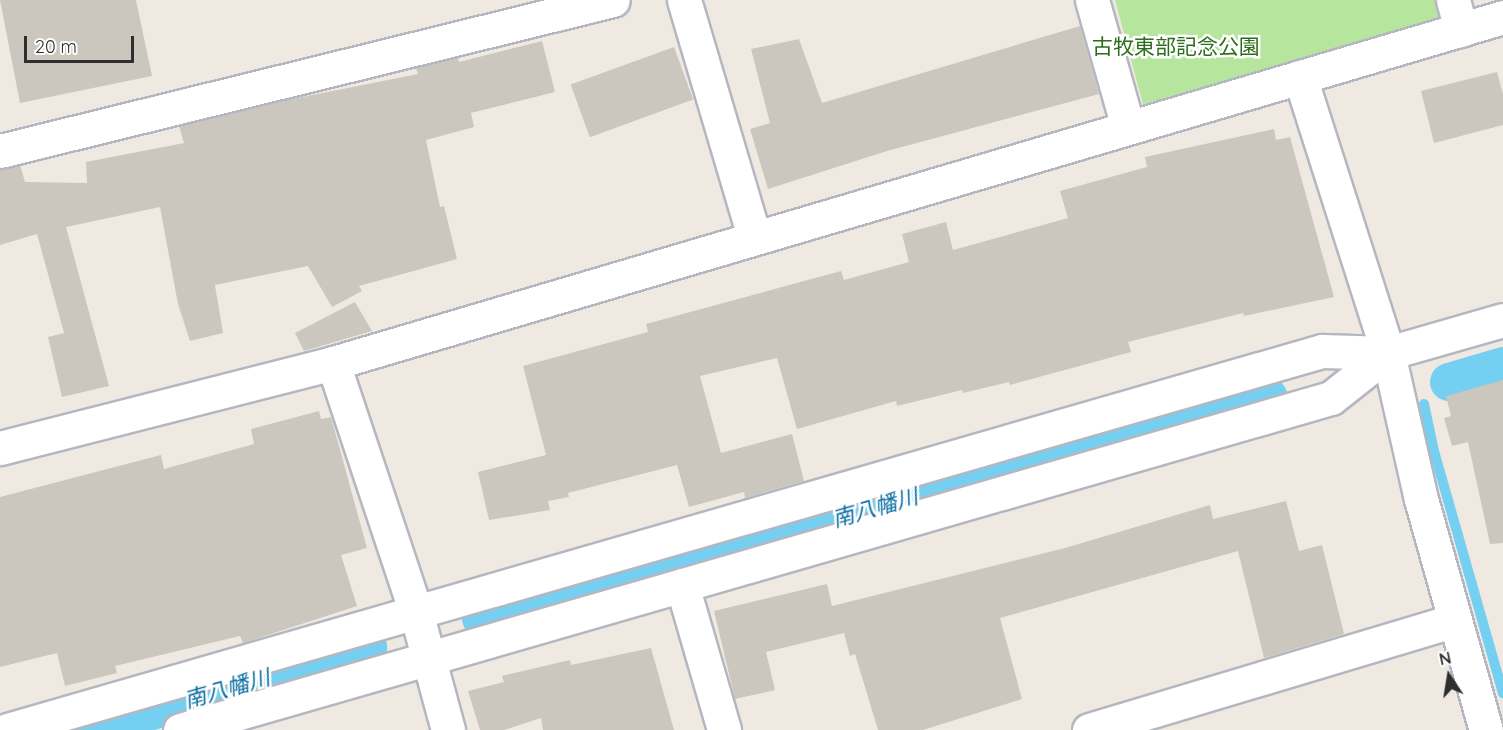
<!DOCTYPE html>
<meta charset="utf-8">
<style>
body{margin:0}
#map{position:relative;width:1503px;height:730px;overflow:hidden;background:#efe9e1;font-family:Quicksand,"Noto Sans JP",sans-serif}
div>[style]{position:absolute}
.green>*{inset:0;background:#b6e59e}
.stream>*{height:10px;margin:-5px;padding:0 5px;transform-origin:5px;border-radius:5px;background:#75cff0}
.canal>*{height:38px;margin:-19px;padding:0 19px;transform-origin:19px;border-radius:19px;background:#75cff0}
.building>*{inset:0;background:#cbc7bf;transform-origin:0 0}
.roads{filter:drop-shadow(2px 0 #b4b7c1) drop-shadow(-2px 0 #b4b7c1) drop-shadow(0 2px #b4b7c1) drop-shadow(0 -2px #b4b7c1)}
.minor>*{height:33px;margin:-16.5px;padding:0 16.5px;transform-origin:16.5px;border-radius:16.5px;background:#fff}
span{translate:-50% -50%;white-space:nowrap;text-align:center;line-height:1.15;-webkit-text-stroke:5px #fff;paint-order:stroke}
.park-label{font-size:21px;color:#2c6e1b}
.water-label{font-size:22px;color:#0d6fa3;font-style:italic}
.north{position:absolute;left:1419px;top:646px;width:60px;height:60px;-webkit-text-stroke:4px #fff;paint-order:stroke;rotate:348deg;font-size:16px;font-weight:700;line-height:24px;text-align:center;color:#2e2e2e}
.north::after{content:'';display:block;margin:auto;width:21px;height:27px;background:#2e2e2e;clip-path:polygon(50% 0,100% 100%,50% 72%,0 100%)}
.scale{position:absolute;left:24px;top:36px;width:110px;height:27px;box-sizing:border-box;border:3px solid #2e2e2e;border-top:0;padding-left:8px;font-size:18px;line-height:21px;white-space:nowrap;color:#2e2e2e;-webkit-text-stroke:4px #fff;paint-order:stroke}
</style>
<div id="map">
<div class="green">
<i style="clip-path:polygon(1115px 0,1441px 0,1447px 21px,1143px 104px)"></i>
</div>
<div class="stream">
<i style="left:1424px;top:404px;width:48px;rotate:78deg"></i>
<i style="left:1434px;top:451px;width:252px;rotate:74.1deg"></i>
</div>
<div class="canal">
<i style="left:1449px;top:382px;width:56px;rotate:-16.5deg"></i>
<i style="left:481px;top:618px;width:818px;rotate:-15.67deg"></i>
<i style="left:87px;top:730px;width:293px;rotate:-16.3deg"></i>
</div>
<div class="building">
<i style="clip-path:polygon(0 0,136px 0,152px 76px,20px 103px)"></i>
<i style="clip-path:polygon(1080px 26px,1099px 94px,887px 151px,768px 189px,750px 129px,770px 123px,751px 49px,799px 39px,822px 103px)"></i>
<i style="clip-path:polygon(542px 41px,555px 92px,471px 113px,474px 127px,426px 140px,440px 207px,444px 206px,457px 259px,359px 286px,362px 291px,332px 307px,308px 266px,215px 285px,223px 333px,190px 341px,178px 304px,160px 207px,66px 227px,109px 386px,62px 397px,48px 337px,64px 333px,37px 234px,0 245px,0 169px,20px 165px,25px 182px,87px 183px,86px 162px,184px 143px,179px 126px,287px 100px,418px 74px,416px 68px,458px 57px,459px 62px)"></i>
<i style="left:674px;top:47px;width:56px;height:110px;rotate:70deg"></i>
<i style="clip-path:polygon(1497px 72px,1503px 94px,1503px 125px,1434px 143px,1421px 91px)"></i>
<i style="clip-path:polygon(1274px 129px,1276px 140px,1290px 137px,1334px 297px,1244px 316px,1243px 313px,1128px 342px,1131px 352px,1010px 385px,1009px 382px,963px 393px,962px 390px,897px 406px,896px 401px,797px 429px,777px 358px,700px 376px,721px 453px,792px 434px,804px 481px,745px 498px,744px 492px,689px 507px,677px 465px,568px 493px,569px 497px,548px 501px,550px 510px,489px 520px,478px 472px,546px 455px,523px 366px,648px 332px,646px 324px,782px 287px,841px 271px,844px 280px,909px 262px,902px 234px,946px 222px,953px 250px,1068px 218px,1060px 191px,1147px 167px,1145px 157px)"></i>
<i style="clip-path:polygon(355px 302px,372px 331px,304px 351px,295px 333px)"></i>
<i style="clip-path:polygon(1503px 380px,1503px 543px,1490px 544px,1468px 442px,1452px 446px,1444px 418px,1451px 416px,1446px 396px)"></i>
<i style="clip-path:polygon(319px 411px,321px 419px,331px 417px,367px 548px,341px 555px,357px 606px,243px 643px,240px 636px,115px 666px,117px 673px,65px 686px,57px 653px,0 667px,0 497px,161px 455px,164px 469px,254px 444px,251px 429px)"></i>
<i style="clip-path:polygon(1286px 501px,1299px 551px,1322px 545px,1344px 634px,1264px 658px,1238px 551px,1000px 618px,1022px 699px,923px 730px,878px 730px,855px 654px,850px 656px,844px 633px,766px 652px,775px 690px,735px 699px,714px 611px,827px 584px,832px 606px,1065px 548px,1210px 505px,1213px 519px)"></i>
<i style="clip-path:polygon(651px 648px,674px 730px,543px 730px,541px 718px,504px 730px,480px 730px,468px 691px,504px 682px,502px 676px,570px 660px,571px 665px)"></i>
</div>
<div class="roads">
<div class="minor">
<i style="left:684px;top:0;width:246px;rotate:73.5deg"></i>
<i style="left:1092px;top:0;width:132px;rotate:74.2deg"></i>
<i style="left:1453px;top:0;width:31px;rotate:75deg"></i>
<i style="left:1300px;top:77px;width:290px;rotate:72.3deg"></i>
<i style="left:1388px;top:353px;width:150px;rotate:77.3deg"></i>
<i style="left:1421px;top:499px;width:240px;rotate:74.3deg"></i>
<i style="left:0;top:151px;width:631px;rotate:-13.84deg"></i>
<i style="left:333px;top:363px;width:262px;rotate:71.6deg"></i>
<i style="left:416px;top:612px;width:122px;rotate:74.8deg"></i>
<i style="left:0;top:448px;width:344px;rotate:-14.3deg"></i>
<i style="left:333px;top:363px;width:1220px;rotate:-16.47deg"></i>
<i style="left:682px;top:585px;width:151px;rotate:73.8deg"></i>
<i style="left:7px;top:730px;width:1369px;rotate:-16.08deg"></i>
<i style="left:1322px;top:351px;width:66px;rotate:1.7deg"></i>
<i style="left:1388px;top:353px;width:120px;rotate:-16deg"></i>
<i style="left:180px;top:730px;width:1198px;rotate:-16.09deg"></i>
<i style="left:1331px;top:398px;width:73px;rotate:-38.3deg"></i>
<i style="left:1089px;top:730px;width:382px;rotate:-16.7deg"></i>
</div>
</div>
<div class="park-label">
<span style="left:1176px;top:46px">古牧東部記念公園</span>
</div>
<div class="water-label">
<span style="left:875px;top:508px;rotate:-16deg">南八幡川</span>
<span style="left:227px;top:689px;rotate:-16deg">南八幡川</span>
</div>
<div class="north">N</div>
<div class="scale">20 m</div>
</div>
